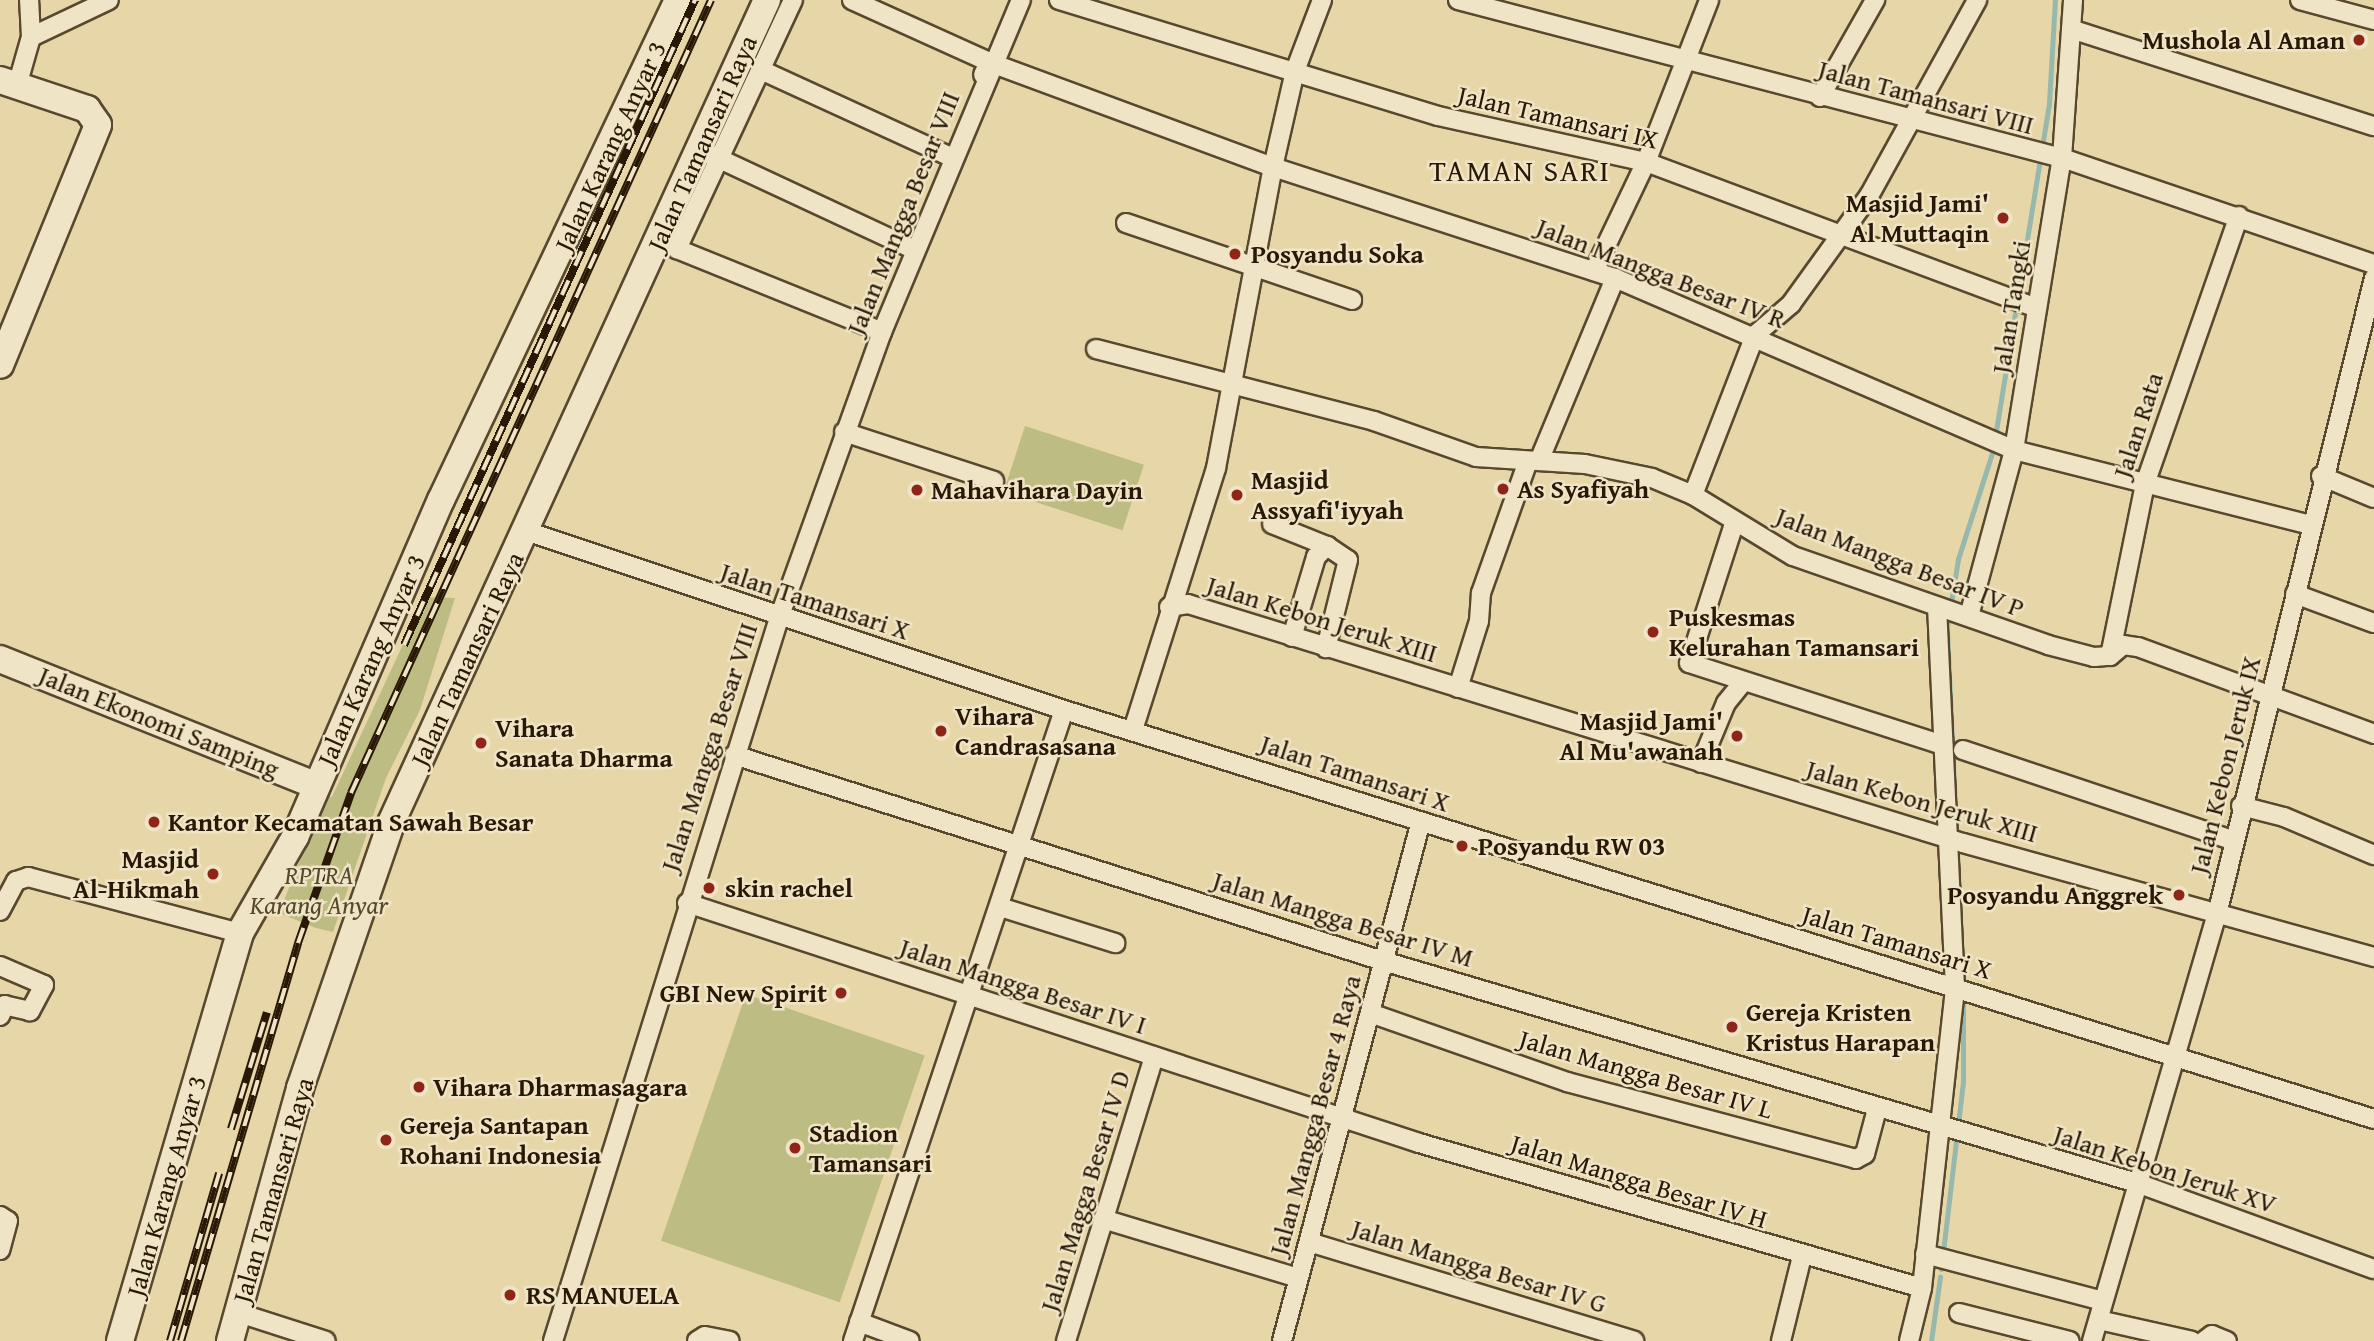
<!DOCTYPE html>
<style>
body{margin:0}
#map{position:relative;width:2374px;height:1341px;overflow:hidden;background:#e7d6a7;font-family:"Gentium Book Plus",serif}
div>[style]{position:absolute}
.green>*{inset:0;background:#bcbc83;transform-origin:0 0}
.stream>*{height:5px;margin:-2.5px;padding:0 2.5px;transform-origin:2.5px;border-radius:2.5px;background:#97b8ad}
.roads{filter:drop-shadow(2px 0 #58482e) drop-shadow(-2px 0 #58482e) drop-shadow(0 2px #58482e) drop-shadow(0 -2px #58482e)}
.street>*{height:18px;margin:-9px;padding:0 9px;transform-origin:9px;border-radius:9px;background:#efe4c6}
.secondary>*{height:26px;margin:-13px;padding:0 13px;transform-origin:13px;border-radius:13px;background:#efe4c6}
.rail>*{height:8px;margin-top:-4px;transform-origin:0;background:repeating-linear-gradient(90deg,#efe4c6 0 16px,#291805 0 32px);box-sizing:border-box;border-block:2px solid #291805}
.dots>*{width:19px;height:19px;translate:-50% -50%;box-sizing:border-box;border:4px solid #efe4c6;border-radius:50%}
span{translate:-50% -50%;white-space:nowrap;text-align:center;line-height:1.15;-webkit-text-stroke:5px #efe4c6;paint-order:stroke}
.poi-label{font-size:26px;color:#291805;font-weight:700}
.right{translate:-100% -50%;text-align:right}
.left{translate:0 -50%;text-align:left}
.street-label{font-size:26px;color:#291805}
.park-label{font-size:26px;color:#55492b;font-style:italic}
.quarter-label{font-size:30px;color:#291805;letter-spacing:2px}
</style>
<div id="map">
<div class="green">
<i style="left:1025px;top:426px;width:125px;height:69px;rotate:18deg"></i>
<i style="clip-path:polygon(425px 597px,455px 598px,420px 710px,386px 778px,333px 932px,316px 928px,279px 913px,326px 795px,332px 797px)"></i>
<i style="left:746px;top:994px;width:189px;height:261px;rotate:19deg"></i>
</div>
<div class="stream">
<i style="left:1995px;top:437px;width:338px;rotate:-80.8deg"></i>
<i style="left:2049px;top:103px;width:103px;rotate:-86.7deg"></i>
<i style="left:1962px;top:962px;width:335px;rotate:-92.6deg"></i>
<i style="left:1947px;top:627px;width:69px;rotate:-80.8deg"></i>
<i style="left:1958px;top:559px;width:118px;rotate:-72.2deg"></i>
<i style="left:1941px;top:1269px;width:188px;rotate:-83.3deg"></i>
<i style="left:1963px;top:1082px;width:86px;rotate:-90deg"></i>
<i style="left:1931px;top:1341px;width:65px;rotate:-82deg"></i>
</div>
<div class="roads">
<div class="street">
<i style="left:793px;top:0;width:275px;rotate:115deg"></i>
<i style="left:677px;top:249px;width:221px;rotate:22deg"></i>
<i style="left:852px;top:0;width:150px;rotate:24.3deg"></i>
<i style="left:989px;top:62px;width:14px;rotate:115deg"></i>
<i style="left:1059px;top:0;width:396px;rotate:17deg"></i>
<i style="left:1438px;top:116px;width:213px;rotate:12.5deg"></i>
<i style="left:1646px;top:162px;width:417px;rotate:20.5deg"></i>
<i style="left:1458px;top:0;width:624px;rotate:14.66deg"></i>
<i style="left:2062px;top:158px;width:330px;rotate:18.8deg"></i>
<i style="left:2300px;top:0;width:77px;rotate:15.1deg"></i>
<i style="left:2071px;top:29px;width:318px;rotate:17.8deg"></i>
<i style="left:31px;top:37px;width:86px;rotate:-25.4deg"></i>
<i style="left:994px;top:64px;width:297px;rotate:20.3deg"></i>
<i style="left:1273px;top:167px;width:360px;rotate:18deg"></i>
<i style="left:1615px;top:278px;width:434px;rotate:23.3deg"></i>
<i style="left:2014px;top:450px;width:305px;rotate:14.2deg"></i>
<i style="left:761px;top:70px;width:211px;rotate:24.6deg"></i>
<i style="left:17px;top:86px;width:51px;rotate:-74.1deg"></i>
<i style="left:31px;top:37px;width:37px;rotate:-93deg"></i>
<i style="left:1820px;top:97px;width:112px;rotate:-60.4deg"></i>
<i style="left:709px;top:154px;width:227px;rotate:25deg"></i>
<i style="left:1126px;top:223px;width:239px;rotate:18.8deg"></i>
<i style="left:1594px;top:271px;width:121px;rotate:-64.5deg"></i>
<i style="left:1646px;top:162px;width:174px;rotate:-68.7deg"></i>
<i style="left:1096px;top:349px;width:287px;rotate:14.5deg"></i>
<i style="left:1374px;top:421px;width:108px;rotate:19.4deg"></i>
<i style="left:1476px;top:457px;width:109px;rotate:3.7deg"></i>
<i style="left:1585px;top:464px;width:68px;rotate:11.8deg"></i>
<i style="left:1652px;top:478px;width:44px;rotate:22.5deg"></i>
<i style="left:1693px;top:495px;width:117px;rotate:31.4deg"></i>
<i style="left:1793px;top:556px;width:270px;rotate:19.2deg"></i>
<i style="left:2048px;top:645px;width:48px;rotate:14.6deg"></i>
<i style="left:2094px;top:657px;width:16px;rotate:-4deg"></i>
<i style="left:2110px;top:656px;width:17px;rotate:-40deg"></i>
<i style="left:2123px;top:645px;width:15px;rotate:8deg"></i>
<i style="left:2138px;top:647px;width:252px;rotate:20.2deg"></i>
<i style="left:844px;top:432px;width:158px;rotate:18.1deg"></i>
<i style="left:1539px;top:461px;width:198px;rotate:-67.4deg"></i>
<i style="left:2321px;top:476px;width:57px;rotate:22.5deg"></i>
<i style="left:1693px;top:495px;width:172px;rotate:-68.8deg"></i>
<i style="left:1755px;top:335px;width:48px;rotate:-40.7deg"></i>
<i style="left:1791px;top:304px;width:133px;rotate:-54.2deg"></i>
<i style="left:1869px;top:196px;width:224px;rotate:-61.1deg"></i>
<i style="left:1272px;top:524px;width:59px;rotate:21.8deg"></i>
<i style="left:1734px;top:524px;width:146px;rotate:107.9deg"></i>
<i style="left:1689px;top:663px;width:267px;rotate:17.9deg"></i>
<i style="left:526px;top:531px;width:567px;rotate:18.4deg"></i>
<i style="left:1064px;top:710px;width:1372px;rotate:17.34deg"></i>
<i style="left:2295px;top:594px;width:84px;rotate:20.2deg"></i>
<i style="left:1169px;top:607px;width:19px;rotate:-9deg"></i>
<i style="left:1188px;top:604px;width:811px;rotate:17.14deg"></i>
<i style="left:1963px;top:843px;width:427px;rotate:15.5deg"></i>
<i style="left:1969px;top:616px;width:172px;rotate:-74.8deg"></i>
<i style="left:2014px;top:450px;width:296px;rotate:-80.7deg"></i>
<i style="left:2062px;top:158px;width:158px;rotate:-86deg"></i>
<i style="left:1292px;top:637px;width:84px;rotate:-73.3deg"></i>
<i style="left:1316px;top:557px;width:16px;rotate:-45deg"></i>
<i style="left:1327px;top:546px;width:25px;rotate:34deg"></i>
<i style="left:1348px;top:560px;width:91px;rotate:104deg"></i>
<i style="left:2110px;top:656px;width:176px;rotate:-78.5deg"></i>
<i style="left:2145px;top:484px;width:284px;rotate:-70.7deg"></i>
<i style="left:1458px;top:688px;width:70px;rotate:-72.6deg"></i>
<i style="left:1479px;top:621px;width:28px;rotate:-86deg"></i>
<i style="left:1481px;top:593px;width:137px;rotate:-70.4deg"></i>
<i style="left:1133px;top:730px;width:275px;rotate:-72.4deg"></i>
<i style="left:1216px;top:468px;width:306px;rotate:-79.3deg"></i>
<i style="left:1273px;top:167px;width:98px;rotate:-77.1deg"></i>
<i style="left:1295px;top:71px;width:76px;rotate:-69.2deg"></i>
<i style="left:1963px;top:750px;width:284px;rotate:18.5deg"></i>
<i style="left:734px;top:755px;width:681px;rotate:17.61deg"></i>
<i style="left:1383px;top:961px;width:789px;rotate:16.41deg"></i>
<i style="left:2140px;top:1184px;width:249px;rotate:20deg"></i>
<i style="left:1701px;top:763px;width:65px;rotate:-67.4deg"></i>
<i style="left:1726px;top:703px;width:27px;rotate:-51deg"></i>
<i style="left:2241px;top:806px;width:44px;rotate:14.3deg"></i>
<i style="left:2284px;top:817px;width:98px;rotate:22.9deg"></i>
<i style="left:687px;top:903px;width:770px;rotate:18.15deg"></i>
<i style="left:1419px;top:1143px;width:523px;rotate:16.08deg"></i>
<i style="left:1000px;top:907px;width:121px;rotate:17.4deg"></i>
<i style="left:0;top:911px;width:34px;rotate:-62deg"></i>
<i style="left:16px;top:881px;width:13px;rotate:-18deg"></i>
<i style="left:28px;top:877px;width:219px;rotate:14.8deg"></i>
<i style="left:0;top:966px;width:48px;rotate:23.4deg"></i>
<i style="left:44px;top:985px;width:30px;rotate:118deg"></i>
<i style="left:30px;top:1011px;width:26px;rotate:-167deg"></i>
<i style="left:5px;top:1005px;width:12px;rotate:114deg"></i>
<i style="left:1370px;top:1013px;width:209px;rotate:19.3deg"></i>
<i style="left:1567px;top:1082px;width:299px;rotate:14.9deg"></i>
<i style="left:1856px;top:1159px;width:10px;rotate:-29deg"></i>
<i style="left:1865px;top:1154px;width:47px;rotate:-75.1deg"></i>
<i style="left:0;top:1216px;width:9px;rotate:32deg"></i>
<i style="left:8px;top:1221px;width:30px;rotate:105deg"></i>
<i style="left:1103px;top:1219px;width:204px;rotate:16.8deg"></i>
<i style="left:1309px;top:1242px;width:340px;rotate:16.9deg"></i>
<i style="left:1925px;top:1254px;width:184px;rotate:14.8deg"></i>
<i style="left:239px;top:1313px;width:91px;rotate:17.8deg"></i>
<i style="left:1959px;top:1313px;width:114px;rotate:14.2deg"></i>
<i style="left:2099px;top:1320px;width:95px;rotate:12.7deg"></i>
<i style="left:859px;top:1322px;width:54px;rotate:20.4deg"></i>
<i style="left:553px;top:1341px;width:757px;rotate:-72.64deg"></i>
<i style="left:779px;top:618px;width:304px;rotate:-70.2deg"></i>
<i style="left:882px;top:332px;width:360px;rotate:-67.3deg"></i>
<i style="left:697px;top:1341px;width:9px;rotate:-32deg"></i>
<i style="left:705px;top:1336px;width:25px;rotate:11deg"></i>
<i style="left:853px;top:1341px;width:665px;rotate:-71.51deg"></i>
<i style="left:1066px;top:1341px;width:298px;rotate:-72.8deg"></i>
<i style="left:1282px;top:1341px;width:538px;rotate:-75.03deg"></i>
<i style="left:1781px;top:1341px;width:88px;rotate:-76.1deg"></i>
<i style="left:1909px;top:1341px;width:55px;rotate:-76.2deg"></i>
<i style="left:1922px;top:1288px;width:302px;rotate:-83.7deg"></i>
<i style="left:1955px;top:988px;width:382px;rotate:-92.7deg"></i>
<i style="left:2092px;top:1341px;width:449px;rotate:-73.7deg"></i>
<i style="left:2218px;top:910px;width:651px;rotate:-76.13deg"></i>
<i style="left:2204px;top:1341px;width:10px;rotate:-37deg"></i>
<i style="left:2212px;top:1335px;width:16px;rotate:22deg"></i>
</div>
<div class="secondary">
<i style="left:0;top:80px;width:92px;rotate:18.4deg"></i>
<i style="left:87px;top:109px;width:19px;rotate:55deg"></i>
<i style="left:98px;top:125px;width:259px;rotate:112.2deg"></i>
<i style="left:0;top:659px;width:341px;rotate:21.8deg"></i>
<i style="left:120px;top:1341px;width:425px;rotate:-73.6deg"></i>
<i style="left:240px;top:933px;width:111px;rotate:-60.2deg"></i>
<i style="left:295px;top:837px;width:367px;rotate:-66.6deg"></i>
<i style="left:441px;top:500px;width:553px;rotate:-64.64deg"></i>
<i style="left:230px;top:1341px;width:263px;rotate:-74.5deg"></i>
<i style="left:300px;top:1088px;width:280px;rotate:-71deg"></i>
<i style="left:391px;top:823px;width:905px;rotate:-65.45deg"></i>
</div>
</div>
<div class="rail">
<i style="left:404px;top:645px;width:708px;rotate:-65.72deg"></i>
<i style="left:231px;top:1129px;width:122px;rotate:-72.9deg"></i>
<i style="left:170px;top:1341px;width:175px;rotate:-73.7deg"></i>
<i style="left:181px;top:1341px;width:415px;rotate:-73.6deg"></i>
<i style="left:298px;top:943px;width:159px;rotate:-70.5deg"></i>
<i style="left:351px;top:793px;width:871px;rotate:-65.58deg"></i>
</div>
<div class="dots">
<i style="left:2359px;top:40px;background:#8f2418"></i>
<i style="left:2003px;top:218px;background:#8f2418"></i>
<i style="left:1235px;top:254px;background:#8f2418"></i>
<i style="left:1503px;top:489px;background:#8f2418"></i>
<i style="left:917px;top:490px;background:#8f2418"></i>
<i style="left:1237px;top:495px;background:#8f2418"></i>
<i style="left:1653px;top:632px;background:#8f2418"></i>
<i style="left:941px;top:731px;background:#8f2418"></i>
<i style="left:1737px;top:736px;background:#8f2418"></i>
<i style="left:481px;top:743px;background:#8f2418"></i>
<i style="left:154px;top:822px;background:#8f2418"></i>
<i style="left:1462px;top:846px;background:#8f2418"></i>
<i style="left:213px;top:874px;background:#8f2418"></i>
<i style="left:709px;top:888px;background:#8f2418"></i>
<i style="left:2179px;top:895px;background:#8f2418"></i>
<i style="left:841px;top:993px;background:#8f2418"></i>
<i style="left:1732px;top:1027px;background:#8f2418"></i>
<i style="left:419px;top:1087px;background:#8f2418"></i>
<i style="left:386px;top:1140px;background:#8f2418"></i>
<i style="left:795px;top:1148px;background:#8f2418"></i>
<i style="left:510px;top:1295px;background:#8f2418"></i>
</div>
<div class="poi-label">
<span class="right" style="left:2345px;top:40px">Mushola Al Aman</span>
<span class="right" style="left:1989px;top:218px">Masjid Jami'<br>Al Muttaqin</span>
<span class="left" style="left:1251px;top:254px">Posyandu Soka</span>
<span class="left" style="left:1251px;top:495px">Masjid<br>Assyafi'iyyah</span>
<span class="left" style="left:1517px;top:489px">As Syafiyah</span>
<span class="left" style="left:931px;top:490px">Mahavihara Dayin</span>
<span class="left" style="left:1669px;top:632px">Puskesmas<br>Kelurahan Tamansari</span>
<span class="left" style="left:955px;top:731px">Vihara<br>Candrasasana</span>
<span class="right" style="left:1723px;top:736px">Masjid Jami'<br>Al Mu'awanah</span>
<span class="left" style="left:495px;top:743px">Vihara<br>Sanata Dharma</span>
<span class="left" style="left:168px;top:822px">Kantor Kecamatan Sawah Besar</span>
<span class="left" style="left:1478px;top:846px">Posyandu RW 03</span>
<span class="right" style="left:199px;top:874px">Masjid<br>Al-Hikmah</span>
<span class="left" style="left:725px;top:888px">skin rachel</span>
<span class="right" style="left:2163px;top:895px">Posyandu Anggrek</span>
<span class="right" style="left:827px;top:993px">GBI New Spirit</span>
<span class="left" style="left:1746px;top:1027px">Gereja Kristen<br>Kristus Harapan</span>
<span class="left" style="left:433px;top:1087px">Vihara Dharmasagara</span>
<span class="left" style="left:400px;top:1140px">Gereja Santapan<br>Rohani Indonesia</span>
<span class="left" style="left:809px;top:1148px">Stadion<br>Tamansari</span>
<span class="left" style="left:526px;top:1295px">RS MANUELA</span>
</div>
<div class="street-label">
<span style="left:1926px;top:97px;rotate:15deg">Jalan Tamansari VIII</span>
<span style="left:1558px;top:117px;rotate:13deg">Jalan Tamansari IX</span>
<span style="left:702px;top:143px;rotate:-66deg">Jalan Tamansari Raya</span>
<span style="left:610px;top:146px;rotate:-65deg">Jalan Karang Anyar 3</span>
<span style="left:903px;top:213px;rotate:-68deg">Jalan Mangga Besar VIII</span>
<span style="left:1661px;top:273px;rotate:21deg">Jalan Mangga Besar IV R</span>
<span style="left:2011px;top:307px;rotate:-81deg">Jalan Tangki</span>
<span style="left:2138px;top:425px;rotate:-72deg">Jalan Rata</span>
<span style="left:1900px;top:562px;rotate:21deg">Jalan Mangga Besar IV P</span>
<span style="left:815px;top:601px;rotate:18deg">Jalan Tamansari X</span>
<span style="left:1322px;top:619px;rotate:17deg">Jalan Kebon Jeruk XIII</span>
<span style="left:467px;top:659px;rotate:-65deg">Jalan Tamansari Raya</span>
<span style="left:371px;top:660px;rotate:-66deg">Jalan Karang Anyar 3</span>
<span style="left:159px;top:722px;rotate:22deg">Jalan Ekonomi Samping</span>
<span style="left:709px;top:747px;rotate:-72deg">Jalan Mangga Besar VIII</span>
<span style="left:2225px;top:765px;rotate:-76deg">Jalan Kebon Jeruk IX</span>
<span style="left:1355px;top:773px;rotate:18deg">Jalan Tamansari X</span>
<span style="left:1922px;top:801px;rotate:16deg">Jalan Kebon Jeruk XIII</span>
<span style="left:1343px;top:919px;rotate:17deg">Jalan Mangga Besar IV M</span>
<span style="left:1897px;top:942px;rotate:17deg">Jalan Tamansari X</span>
<span style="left:1023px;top:986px;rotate:18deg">Jalan Mangga Besar IV I</span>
<span style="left:1646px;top:1074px;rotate:16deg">Jalan Mangga Besar IV L</span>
<span style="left:1315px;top:1115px;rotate:-75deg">Jalan Mangga Besar 4 Raya</span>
<span style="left:2165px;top:1169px;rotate:18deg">Jalan Kebon Jeruk XV</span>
<span style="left:1639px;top:1181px;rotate:17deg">Jalan Mangga Besar IV H</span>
<span style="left:166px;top:1186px;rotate:-74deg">Jalan Karang Anyar 3</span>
<span style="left:273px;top:1190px;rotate:-74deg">Jalan Tamansari Raya</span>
<span style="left:1085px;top:1191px;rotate:-73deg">Jalan Magga Besar IV D</span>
<span style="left:1479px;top:1266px;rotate:17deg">Jalan Mangga Besar IV G</span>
</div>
<div class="park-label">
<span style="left:319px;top:890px">RPTRA<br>Karang Anyar</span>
</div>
<div class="quarter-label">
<span style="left:1520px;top:170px">TAMAN SARI</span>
</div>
</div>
